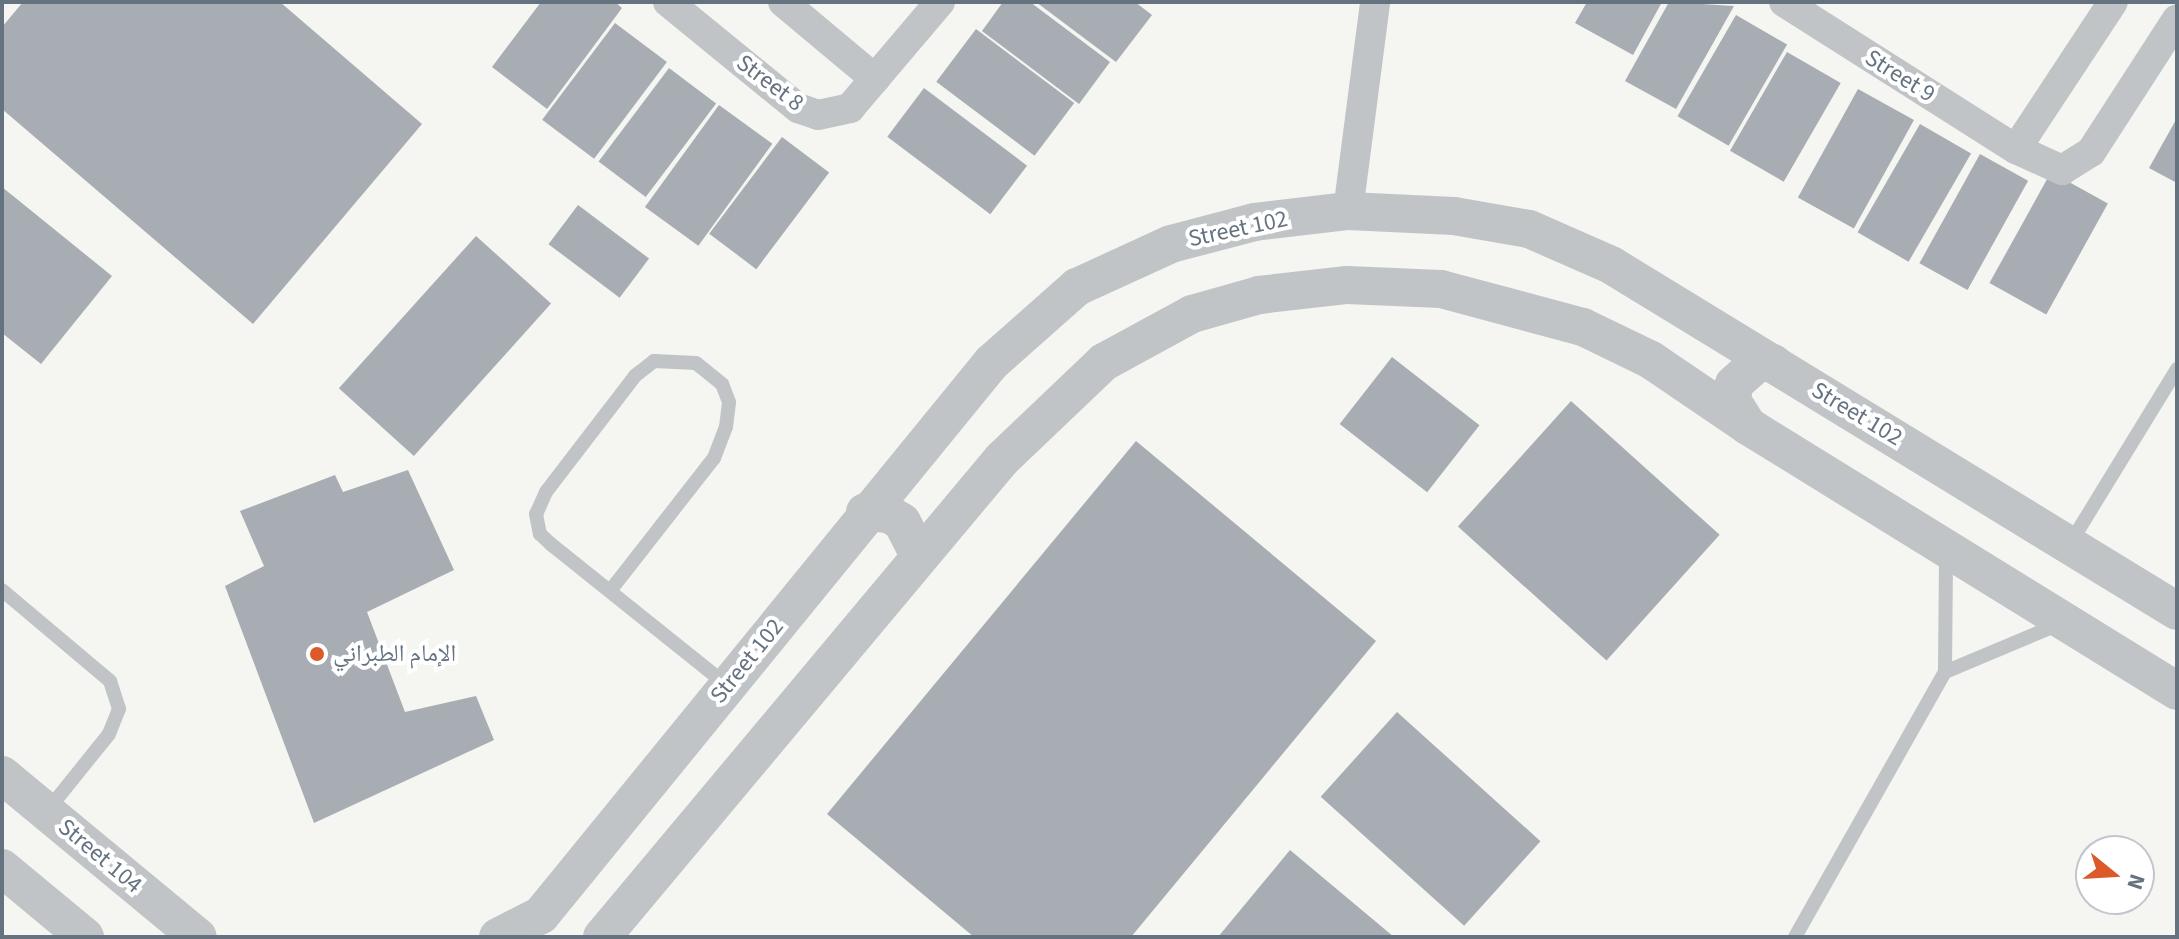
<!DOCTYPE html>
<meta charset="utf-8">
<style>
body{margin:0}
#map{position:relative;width:2179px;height:939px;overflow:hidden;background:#f5f5f1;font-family:"Source Sans 3","Noto Naskh Arabic",sans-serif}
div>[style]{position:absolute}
.building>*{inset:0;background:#a7adb3;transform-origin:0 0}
.service>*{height:14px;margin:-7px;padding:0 7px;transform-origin:7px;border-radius:7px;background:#c0c4c7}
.minor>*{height:30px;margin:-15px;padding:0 15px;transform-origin:15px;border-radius:15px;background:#c0c4c7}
.tertiary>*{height:38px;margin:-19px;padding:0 19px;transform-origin:19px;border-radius:19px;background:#c0c4c7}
.dots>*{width:22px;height:22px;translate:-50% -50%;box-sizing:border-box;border:4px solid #fff;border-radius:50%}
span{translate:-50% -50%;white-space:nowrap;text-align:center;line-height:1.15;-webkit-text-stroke:8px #fff;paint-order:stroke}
.street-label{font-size:24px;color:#657381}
.poi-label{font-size:24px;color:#657381}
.left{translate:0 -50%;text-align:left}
.frame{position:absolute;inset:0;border:4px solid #657381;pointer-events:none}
.north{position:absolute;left:2075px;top:835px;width:80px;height:80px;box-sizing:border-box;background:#fff;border:2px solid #c1c7cd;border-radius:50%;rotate:108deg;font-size:22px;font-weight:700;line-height:32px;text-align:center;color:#657381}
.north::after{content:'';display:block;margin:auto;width:28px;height:36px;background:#dc5a2a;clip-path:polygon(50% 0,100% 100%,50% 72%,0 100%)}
</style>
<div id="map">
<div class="building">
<i style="clip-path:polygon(23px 2px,280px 2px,422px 124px,253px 324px,2px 109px,2px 27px)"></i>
<i style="clip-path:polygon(541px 2px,615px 2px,622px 8px,547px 109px,492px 67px)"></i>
<i style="clip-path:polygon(1003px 2px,1030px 2px,1110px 62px,1079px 104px,982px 31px)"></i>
<i style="clip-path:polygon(1036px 2px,1135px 2px,1152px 15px,1116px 62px)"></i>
<i style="clip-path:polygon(1587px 2px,1662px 2px,1633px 55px,1575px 23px)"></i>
<i style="clip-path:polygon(1669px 2px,1734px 6px,1676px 109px,1625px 81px)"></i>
<i style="left:1736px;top:15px;width:59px;height:117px;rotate:30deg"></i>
<i style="left:615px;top:23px;width:65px;height:121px;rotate:37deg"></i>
<i style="left:976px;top:29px;width:123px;height:66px;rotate:37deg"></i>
<i style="left:1787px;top:52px;width:62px;height:114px;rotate:30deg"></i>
<i style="left:669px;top:68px;width:59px;height:117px;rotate:37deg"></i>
<i style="left:924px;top:88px;width:129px;height:61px;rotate:37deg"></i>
<i style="left:1858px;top:89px;width:64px;height:124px;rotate:29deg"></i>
<i style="left:719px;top:105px;width:66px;height:126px;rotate:36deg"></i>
<i style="clip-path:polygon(2177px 118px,2177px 183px,2149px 168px)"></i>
<i style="left:1920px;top:124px;width:59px;height:125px;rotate:30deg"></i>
<i style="left:782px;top:137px;width:59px;height:121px;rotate:37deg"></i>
<i style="left:1980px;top:154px;width:55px;height:125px;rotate:29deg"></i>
<i style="left:2051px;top:172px;width:65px;height:127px;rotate:29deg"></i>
<i style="clip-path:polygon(2px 187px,112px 276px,41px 364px,2px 333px)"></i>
<i style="left:578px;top:205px;width:89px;height:49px;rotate:37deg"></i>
<i style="left:476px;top:236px;width:101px;height:205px;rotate:42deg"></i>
<i style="left:1392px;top:357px;width:111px;height:85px;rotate:38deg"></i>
<i style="left:1571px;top:401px;width:200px;height:169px;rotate:42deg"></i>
<i style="clip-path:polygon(1136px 441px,1376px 641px,1131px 937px,974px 937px,827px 814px)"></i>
<i style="clip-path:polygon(408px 470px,454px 570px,367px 612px,405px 712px,476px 696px,494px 740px,314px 823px,225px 586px,264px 566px,240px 511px,335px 475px,343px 492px)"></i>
<i style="left:1397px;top:712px;width:193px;height:114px;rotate:42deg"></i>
<i style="clip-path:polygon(1290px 850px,1394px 937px,1218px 937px)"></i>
</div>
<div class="service">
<i style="left:2071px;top:542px;width:203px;rotate:-58.5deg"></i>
<i style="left:2px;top:590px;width:141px;rotate:40.1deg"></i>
<i style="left:110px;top:681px;width:29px;rotate:72deg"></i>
<i style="left:119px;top:709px;width:27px;rotate:112deg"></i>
<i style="left:109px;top:734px;width:99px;rotate:128.8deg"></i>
<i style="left:610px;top:591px;width:169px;rotate:-52deg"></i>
<i style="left:714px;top:458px;width:33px;rotate:-69deg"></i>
<i style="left:726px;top:427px;width:25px;rotate:-83deg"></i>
<i style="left:729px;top:402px;width:19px;rotate:-111deg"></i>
<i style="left:722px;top:384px;width:33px;rotate:-141deg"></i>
<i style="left:696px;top:363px;width:42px;rotate:-177.3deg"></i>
<i style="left:654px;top:361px;width:24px;rotate:142deg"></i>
<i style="left:635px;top:376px;width:146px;rotate:127.5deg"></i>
<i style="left:546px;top:492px;width:24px;rotate:114deg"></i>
<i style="left:536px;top:514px;width:20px;rotate:79deg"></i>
<i style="left:540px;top:534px;width:16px;rotate:43deg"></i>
<i style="left:552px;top:545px;width:224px;rotate:38.7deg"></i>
<i style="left:1945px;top:672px;width:124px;rotate:-22.8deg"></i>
<i style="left:1795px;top:937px;width:305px;rotate:-60.5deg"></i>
<i style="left:1945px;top:672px;width:119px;rotate:-89.5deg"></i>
</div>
<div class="minor">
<i style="left:668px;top:2px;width:168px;rotate:39.2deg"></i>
<i style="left:798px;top:108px;width:21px;rotate:19deg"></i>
<i style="left:818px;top:115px;width:33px;rotate:-12deg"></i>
<i style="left:850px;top:108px;width:139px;rotate:-49.7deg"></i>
<i style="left:783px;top:2px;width:120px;rotate:39.9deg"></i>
<i style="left:1784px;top:2px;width:275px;rotate:32.4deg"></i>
<i style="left:2016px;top:149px;width:51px;rotate:24.5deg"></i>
<i style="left:2062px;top:170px;width:34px;rotate:-32deg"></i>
<i style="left:2091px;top:152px;width:158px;rotate:-57.1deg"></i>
<i style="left:2016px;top:149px;width:176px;rotate:-56.6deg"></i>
<i style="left:1348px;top:211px;width:211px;rotate:-82.6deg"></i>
</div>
<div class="tertiary">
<i style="left:1748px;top:426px;width:31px;rotate:-122deg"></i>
<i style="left:1732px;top:400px;width:16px;rotate:-83deg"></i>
<i style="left:1734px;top:384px;width:31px;rotate:-42deg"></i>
<i style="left:1757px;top:363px;width:16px"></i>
<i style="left:865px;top:512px;width:24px;rotate:5deg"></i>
<i style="left:889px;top:514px;width:15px;rotate:32deg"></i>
<i style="left:902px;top:522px;width:36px;rotate:63deg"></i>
<i style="left:2px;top:775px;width:254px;rotate:39.6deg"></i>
<i style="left:2px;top:868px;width:108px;rotate:39.7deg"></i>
<i style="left:498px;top:937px;width:48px;rotate:-27.1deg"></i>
<i style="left:541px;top:915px;width:712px;rotate:-50.81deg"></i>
<i style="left:991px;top:363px;width:115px;rotate:-41.5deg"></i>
<i style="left:1077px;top:287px;width:103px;rotate:-24.6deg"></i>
<i style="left:1171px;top:244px;width:86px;rotate:-14.8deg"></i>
<i style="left:1254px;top:222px;width:95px;rotate:-6.7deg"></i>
<i style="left:1348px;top:211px;width:106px;rotate:2.7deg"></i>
<i style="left:1454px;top:216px;width:76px;rotate:9.8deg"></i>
<i style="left:1529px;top:229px;width:90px;rotate:23.7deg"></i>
<i style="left:1611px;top:265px;width:663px;rotate:31.44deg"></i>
<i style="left:602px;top:937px;width:623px;rotate:-50.08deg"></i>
<i style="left:1002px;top:459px;width:141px;rotate:-43.6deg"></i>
<i style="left:1104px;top:362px;width:100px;rotate:-28.6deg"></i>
<i style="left:1192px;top:314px;width:70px;rotate:-15.8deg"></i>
<i style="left:1259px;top:295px;width:89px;rotate:-6.5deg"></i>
<i style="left:1347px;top:285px;width:94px;rotate:2.4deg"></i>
<i style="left:1441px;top:289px;width:147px;rotate:15deg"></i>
<i style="left:1583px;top:327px;width:76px;rotate:25.9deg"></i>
<i style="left:1651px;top:360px;width:117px;rotate:34.2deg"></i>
<i style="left:1748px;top:426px;width:504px;rotate:31.7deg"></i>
</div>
<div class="dots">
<i style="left:317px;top:654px;background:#dc5a2a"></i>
</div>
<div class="street-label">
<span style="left:1900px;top:76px;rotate:32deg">Street 9</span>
<span style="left:770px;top:83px;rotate:37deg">Street 8</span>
<span style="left:1238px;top:229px;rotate:-12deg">Street 102</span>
<span style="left:1857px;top:414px;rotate:31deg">Street 102</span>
<span style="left:747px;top:661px;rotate:-51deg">Street 102</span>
<span style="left:100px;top:856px;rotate:40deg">Street 104</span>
</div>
<div class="poi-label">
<span class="left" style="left:333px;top:654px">الإمام الطبراني</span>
</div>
<div class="frame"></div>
<div class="north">N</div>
</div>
